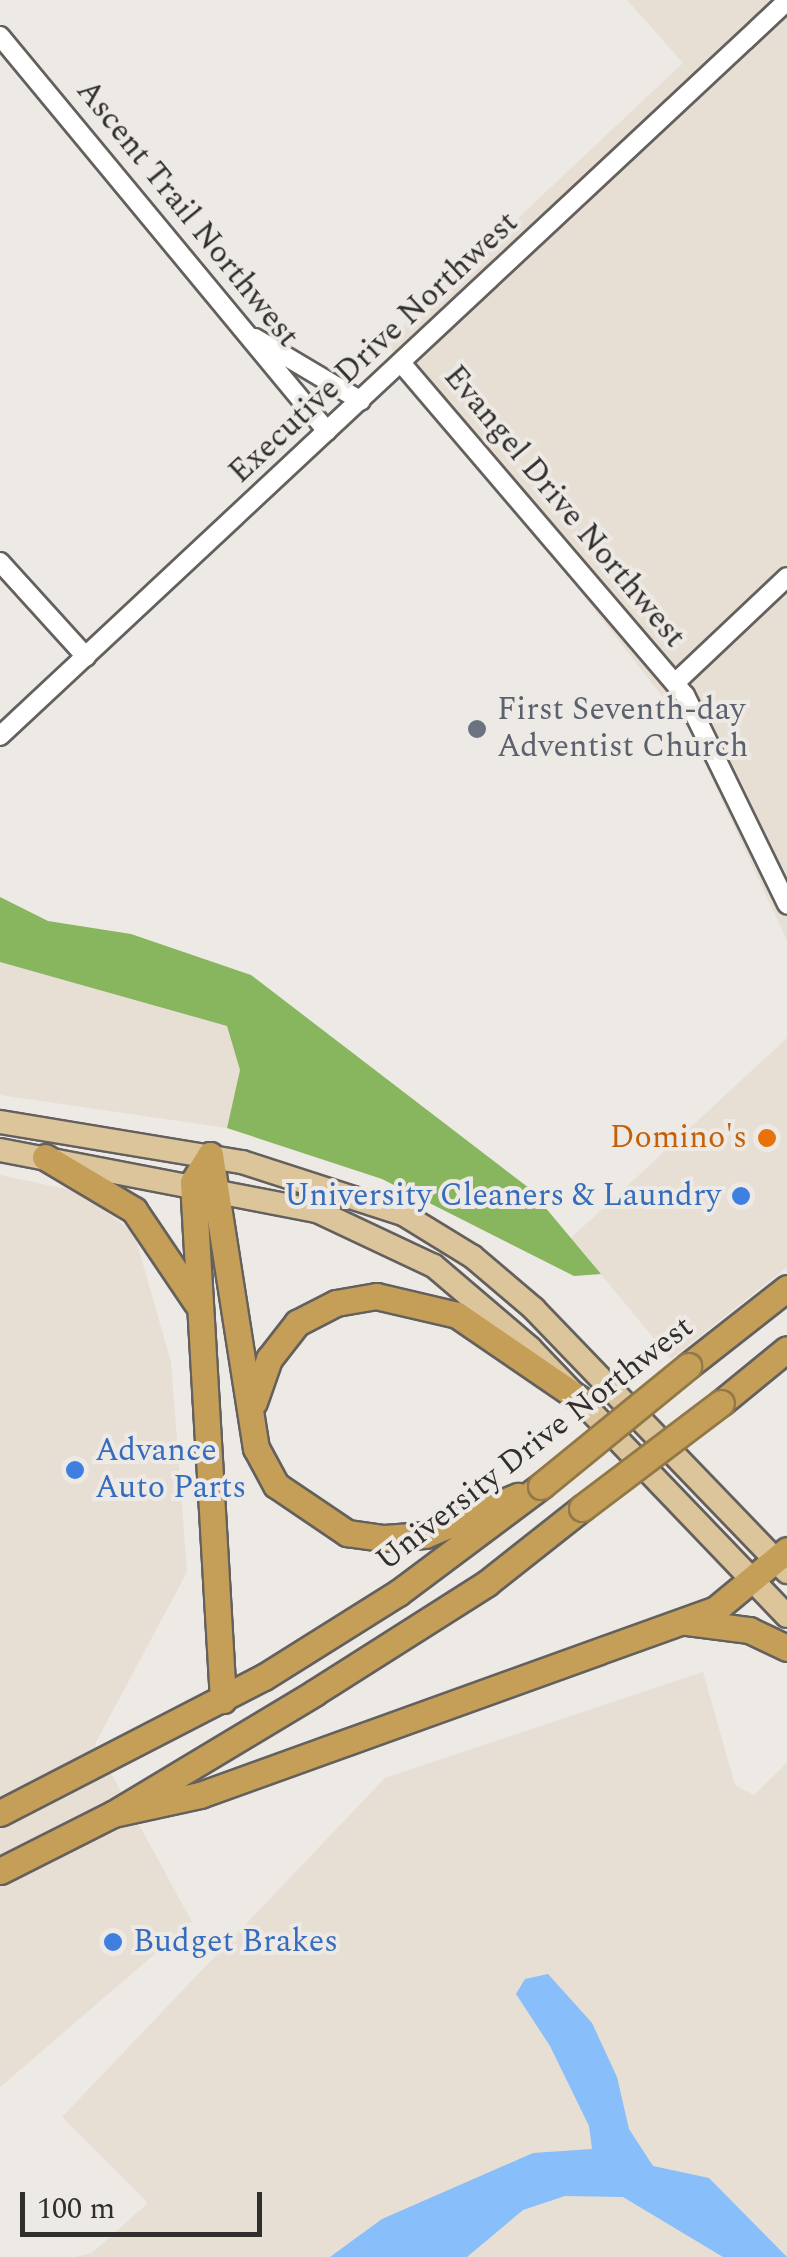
<!DOCTYPE html>
<style>
body{margin:0}
#map{position:relative;width:787px;height:2257px;overflow:hidden;background:#ede9e5;font-family:Spectral,serif}
div>[style]{position:absolute}
.built>*{inset:0;background:#e7ded4}
.forest>*{inset:0;background:#88b65e}
.water>*{inset:0;background:#88bef9}
.roads{filter:drop-shadow(2px 0 #64605d) drop-shadow(-2px 0 #64605d) drop-shadow(0 2px #64605d) drop-shadow(0 -2px #64605d)}
.minor>*{height:18px;margin:-9px;padding:0 9px;transform-origin:9px;border-radius:9px;background:#fff}
.major>*{height:22px;margin:-11px;padding:0 11px;transform-origin:11px;border-radius:11px;background:#dcc59b}
.highway>*{height:25px;margin:-12.5px;padding:0 12.5px;transform-origin:12.5px;border-radius:12.5px;background:#c59f58}
.bridges{filter:drop-shadow(2px 0 #917849) drop-shadow(-2px 0 #917849) drop-shadow(0 2px #917849) drop-shadow(0 -2px #917849)}
.highway-bridge>*{height:25px;margin:-12.5px;padding:0 12.5px;transform-origin:12.5px;border-radius:12.5px;background:#c59f58}
.dots>*{width:28px;height:28px;translate:-50% -50%;box-sizing:border-box;border:5px solid #ede9e5;border-radius:50%}
span{translate:-50% -50%;white-space:nowrap;text-align:center;line-height:1.15;-webkit-text-stroke:8px #ede9e5;paint-order:stroke}
.street-label{font-size:32px;color:#302f2d}
.worship-label{font-size:32px;color:#5b616d}
.left{translate:0 -50%;text-align:left}
.food-label{font-size:32px;color:#c56008}
.right{translate:-100% -50%;text-align:right}
.shop-label{font-size:32px;color:#366cbe}
.scale{position:absolute;left:20px;top:2192px;width:242px;height:45px;box-sizing:border-box;border:5px solid #302f2d;border-top:0;padding-left:12px;font-size:30px;line-height:35px;white-space:nowrap;color:#302f2d;-webkit-text-stroke:8px #ede9e5;paint-order:stroke}
</style>
<div id="map">
<div class="built">
<i style="clip-path:polygon(627px 0,787px 0,787px 940px,690px 732px,386px 342px,683px 63px)"></i>
<i style="clip-path:polygon(0 962px,227px 1026px,240px 1070px,227px 1128px,0 1095px)"></i>
<i style="clip-path:polygon(787px 1038px,787px 1267px,671px 1359px,571px 1238px)"></i>
<i style="clip-path:polygon(0 1175px,80px 1192px,134px 1233px,171px 1362px,187px 1572px,95px 1744px,192px 1922px,0 2087px)"></i>
<i style="clip-path:polygon(703px 1672px,735px 1785px,754px 1795px,787px 1763px,787px 2257px,75px 2257px,92px 2253px,148px 2203px,62px 2117px,385px 1778px)"></i>
</div>
<div class="forest">
<i style="clip-path:polygon(0 897px,48px 921px,131px 934px,251px 975px,529px 1188px,601px 1274px,574px 1276px,382px 1179px,227px 1128px,240px 1070px,227px 1026px,0 962px)"></i>
</div>
<div class="water">
<i style="clip-path:polygon(548px 1974px,592px 2023px,617px 2077px,629px 2129px,653px 2166px,709px 2178px,787px 2257px,723px 2257px,623px 2197px,565px 2196px,523px 2210px,467px 2257px,330px 2257px,382px 2219px,533px 2153px,592px 2149px,589px 2126px,550px 2046px,516px 1994px,525px 1979px)"></i>
</div>
<div class="roads">
<div class="minor">
<i style="left:0;top:36px;width:513px;rotate:50.38deg"></i>
<i style="left:255px;top:338px;width:123px;rotate:30.7deg"></i>
<i style="left:402px;top:364px;width:435px;rotate:49.5deg"></i>
<i style="left:685px;top:695px;width:233px;rotate:64deg"></i>
<i style="left:0;top:562px;width:128px;rotate:47.8deg"></i>
<i style="left:675px;top:683px;width:154px;rotate:-43.4deg"></i>
<i style="left:0;top:736px;width:1077px;rotate:-43.04deg"></i>
</div>
<div class="major">
<i style="left:0;top:1122px;width:245px;rotate:9.4deg"></i>
<i style="left:242px;top:1162px;width:169px;rotate:17.9deg"></i>
<i style="left:403px;top:1214px;width:82px;rotate:31.6deg"></i>
<i style="left:473px;top:1257px;width:80px;rotate:40.4deg"></i>
<i style="left:534px;top:1309px;width:365px;rotate:46.1deg"></i>
<i style="left:0;top:1150px;width:323px;rotate:10.9deg"></i>
<i style="left:317px;top:1211px;width:129px;rotate:25.2deg"></i>
<i style="left:434px;top:1266px;width:126px;rotate:40.5deg"></i>
<i style="left:530px;top:1348px;width:371px;rotate:46.2deg"></i>
</div>
<div class="highway">
<i style="left:210px;top:1155px;width:297px;rotate:81.1deg"></i>
<i style="left:256px;top:1448px;width:42px;rotate:61.6deg"></i>
<i style="left:276px;top:1485px;width:86px;rotate:34.1deg"></i>
<i style="left:347px;top:1533px;width:37px;rotate:8deg"></i>
<i style="left:384px;top:1538px;width:41px;rotate:-4.2deg"></i>
<i style="left:425px;top:1535px;width:101px;rotate:-22.8deg"></i>
<i style="left:210px;top:1155px;width:32px;rotate:122deg"></i>
<i style="left:193px;top:1182px;width:519px;rotate:86.69deg"></i>
<i style="left:45px;top:1157px;width:104px;rotate:30.8deg"></i>
<i style="left:134px;top:1210px;width:111px;rotate:56deg"></i>
<i style="left:688px;top:1366px;width:126px;rotate:-38.2deg"></i>
<i style="left:254px;top:1402px;width:46px;rotate:-70.8deg"></i>
<i style="left:269px;top:1359px;width:46px;rotate:-52.1deg"></i>
<i style="left:297px;top:1323px;width:44px;rotate:-27.1deg"></i>
<i style="left:336px;top:1303px;width:41px;rotate:-9.9deg"></i>
<i style="left:376px;top:1296px;width:83px;rotate:13.2deg"></i>
<i style="left:457px;top:1315px;width:150px;rotate:34.4deg"></i>
<i style="left:721px;top:1403px;width:85px;rotate:-39.3deg"></i>
<i style="left:687px;top:1622px;width:63px;rotate:7.4deg"></i>
<i style="left:749px;top:1630px;width:42px;rotate:25.3deg"></i>
<i style="left:0;top:1813px;width:297px;rotate:-27.3deg"></i>
<i style="left:264px;top:1677px;width:158px;rotate:-32.1deg"></i>
<i style="left:398px;top:1593px;width:179px;rotate:-36.8deg"></i>
<i style="left:113px;top:1814px;width:89px;rotate:-12.3deg"></i>
<i style="left:200px;top:1795px;width:548px;rotate:-19.82deg"></i>
<i style="left:716px;top:1609px;width:92px;rotate:-39.7deg"></i>
<i style="left:0;top:1871px;width:127px;rotate:-26.8deg"></i>
<i style="left:113px;top:1814px;width:235px;rotate:-31deg"></i>
<i style="left:314px;top:1693px;width:205px;rotate:-32.4deg"></i>
<i style="left:487px;top:1583px;width:121px;rotate:-38.3deg"></i>
</div>
</div>
<div class="bridges">
<div class="highway-bridge">
<i style="left:541px;top:1486px;width:190px;rotate:-39.2deg"></i>
<i style="left:582px;top:1508px;width:174px;rotate:-37.1deg"></i>
</div>
</div>
<div class="dots">
<i style="left:477px;top:729px;background:#6b7280"></i>
<i style="left:767px;top:1138px;background:#e8710a"></i>
<i style="left:741px;top:1196px;background:#3f7fe0"></i>
<i style="left:75px;top:1470px;background:#3f7fe0"></i>
<i style="left:113px;top:1942px;background:#3f7fe0"></i>
</div>
<div class="street-label">
<span style="left:187px;top:214px;rotate:51deg">Ascent Trail Northwest</span>
<span style="left:374px;top:348px;rotate:-43deg">Executive Drive Northwest</span>
<span style="left:564px;top:507px;rotate:50deg">Evangel Drive Northwest</span>
<span style="left:535px;top:1444px;rotate:-38deg">University Drive Northwest</span>
</div>
<div class="worship-label">
<span class="left" style="left:497px;top:729px">First Seventh-day<br>Adventist Church</span>
</div>
<div class="food-label">
<span class="right" style="left:747px;top:1138px">Domino's</span>
</div>
<div class="shop-label">
<span class="right" style="left:721px;top:1196px">University Cleaners &amp; Laundry</span>
<span class="left" style="left:95px;top:1470px">Advance<br>Auto Parts</span>
<span class="left" style="left:133px;top:1942px">Budget Brakes</span>
</div>
<div class="scale">100 m</div>
</div>
